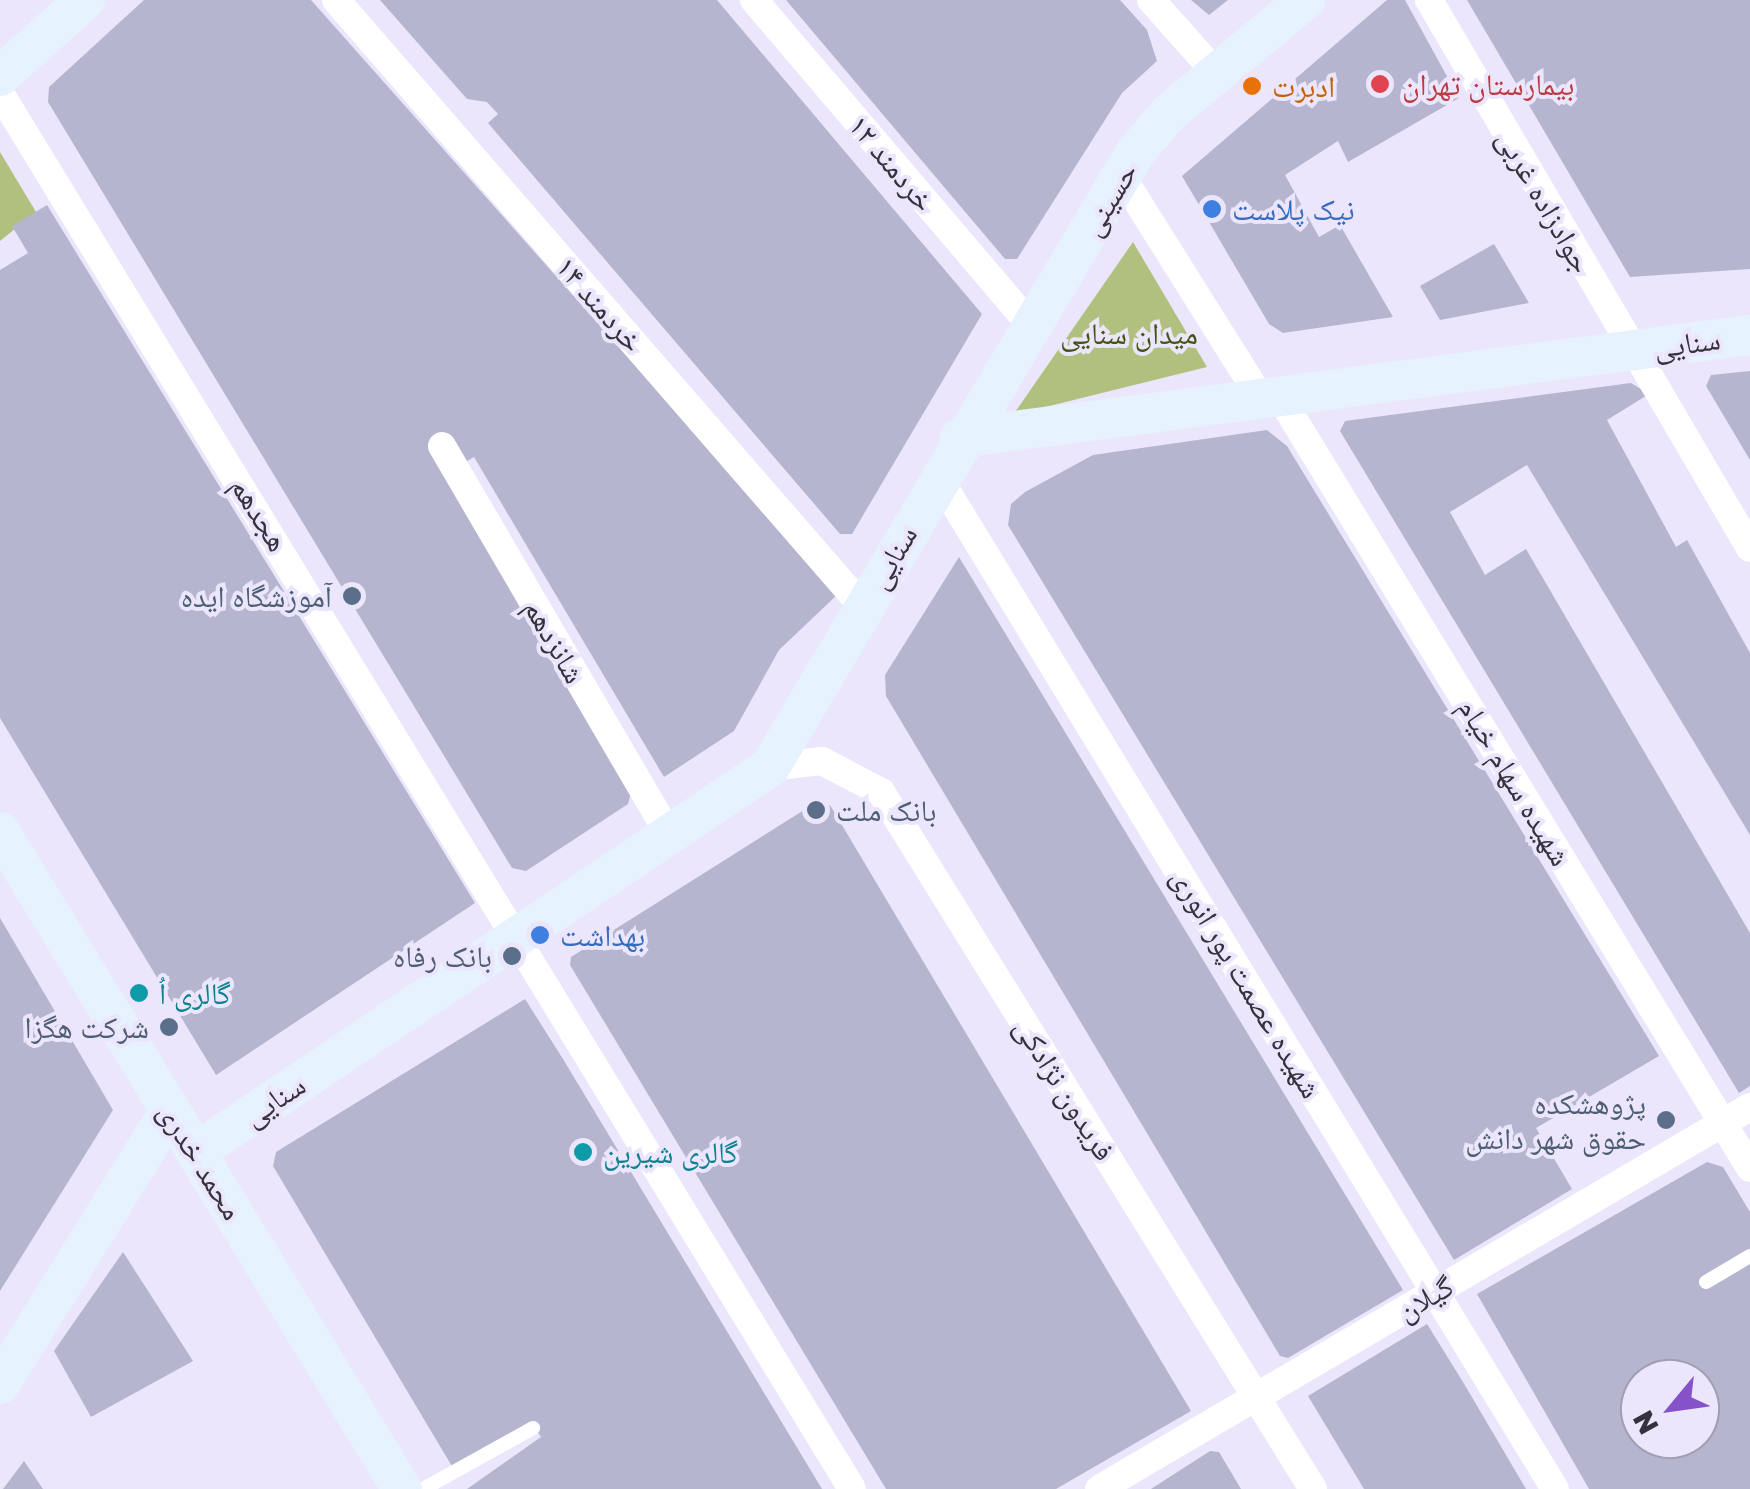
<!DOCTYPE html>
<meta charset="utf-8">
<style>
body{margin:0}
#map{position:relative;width:1750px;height:1489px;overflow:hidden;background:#ebe6fc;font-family:"Golos Text","Noto Naskh Arabic",sans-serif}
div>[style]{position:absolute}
.green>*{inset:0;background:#b0c17f}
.building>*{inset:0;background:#b5b5cf}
.lane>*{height:14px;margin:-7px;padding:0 7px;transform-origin:7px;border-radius:7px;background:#fff}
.street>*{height:28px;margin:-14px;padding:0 14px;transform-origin:14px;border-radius:14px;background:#fff}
.secondary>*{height:40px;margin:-20px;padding:0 20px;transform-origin:20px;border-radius:20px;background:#e6f2fd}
.dots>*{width:28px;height:28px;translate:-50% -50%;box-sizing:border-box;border:5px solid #ebe6fc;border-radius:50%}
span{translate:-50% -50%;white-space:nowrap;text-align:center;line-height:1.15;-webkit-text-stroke:8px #ebe6fc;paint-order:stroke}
.health-label{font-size:30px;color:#be3a42}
.left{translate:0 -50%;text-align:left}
.food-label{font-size:30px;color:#c56008}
.street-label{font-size:30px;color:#35323d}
.shop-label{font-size:30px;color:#366cbe}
.park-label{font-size:30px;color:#465311}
.service-label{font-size:30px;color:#4e5e75}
.right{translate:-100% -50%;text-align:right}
.culture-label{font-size:30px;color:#0d838f}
.north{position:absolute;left:1620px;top:1359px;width:100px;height:100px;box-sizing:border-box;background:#ebe6fc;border:2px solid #a29eb0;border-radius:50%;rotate:241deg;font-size:28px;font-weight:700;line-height:40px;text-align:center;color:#35323d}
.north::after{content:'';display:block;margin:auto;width:35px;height:45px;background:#8552ca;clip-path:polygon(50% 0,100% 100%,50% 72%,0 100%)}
</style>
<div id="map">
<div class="green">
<i style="clip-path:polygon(0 152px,36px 212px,0 241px)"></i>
<i style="clip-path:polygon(1133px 242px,1207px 367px,1013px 415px)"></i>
</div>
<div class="building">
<i style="clip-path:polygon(144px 0,311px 0,838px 594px,779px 650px,734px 731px,664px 777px,474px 457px,450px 471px,531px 611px,524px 616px,632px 789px,628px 804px,526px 871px,512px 868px,48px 102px,49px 87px)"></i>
<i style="clip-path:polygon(380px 0,717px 0,982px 314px,852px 534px,840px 534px,488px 123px,498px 114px,487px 102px,467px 99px)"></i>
<i style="clip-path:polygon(786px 0,1120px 0,1147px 30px,1157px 61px,1122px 93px,1017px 259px,1005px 259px)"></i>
<i style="clip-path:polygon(1191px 0,1228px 0,1209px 15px)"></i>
<i style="clip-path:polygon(1387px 0,1405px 0,1459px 98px,1348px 162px,1338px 141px,1285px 175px,1319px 237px,1340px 225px,1393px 317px,1283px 333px,1269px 324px,1182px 176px)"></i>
<i style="clip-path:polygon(1467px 0,1750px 0,1750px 269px,1630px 277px)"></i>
<i style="clip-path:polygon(47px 205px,475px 903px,216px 1075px,0 718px,0 270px,28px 253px,12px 226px)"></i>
<i style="clip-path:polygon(1494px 244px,1529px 303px,1440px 320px,1420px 286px)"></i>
<i style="clip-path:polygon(1750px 371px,1750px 460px,1706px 386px,1711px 375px)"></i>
<i style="clip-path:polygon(1631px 383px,1649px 394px,1607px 420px,1676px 547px,1687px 540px,1750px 653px,1750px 835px,1527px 465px,1450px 512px,1485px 575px,1526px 549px,1750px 933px,1750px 1086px,1739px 1093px,1340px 431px,1345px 421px)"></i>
<i style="clip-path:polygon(1267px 430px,1287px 446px,1659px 1056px,1536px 1128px,1572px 1189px,1454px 1260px,1008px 525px,1011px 504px,1025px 492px,1093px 455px)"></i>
<i style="clip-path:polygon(959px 557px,1403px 1290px,1288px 1358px,1280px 1356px,886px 696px,885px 675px)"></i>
<i style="clip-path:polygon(815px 803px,830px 805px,1191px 1411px,1056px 1489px,886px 1489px,570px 965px,571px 957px)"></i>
<i style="clip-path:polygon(0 918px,113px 1110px,0 1291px)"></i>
<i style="clip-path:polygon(525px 999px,563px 1059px,822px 1489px,467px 1489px,541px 1437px,533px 1425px,456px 1473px,273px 1166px,276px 1152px)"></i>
<i style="clip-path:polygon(evenodd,1707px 1162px,1723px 1167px,1750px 1212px,1750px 1489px,1589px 1489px,1477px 1294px,1707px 1162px,1640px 1379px,1700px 1379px,1700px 1439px,1640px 1439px,1640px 1379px)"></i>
<i style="clip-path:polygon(123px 1252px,193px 1361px,91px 1417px,54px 1351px)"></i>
<i style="clip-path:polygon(1427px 1324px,1463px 1382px,1526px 1489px,1364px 1489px,1308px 1396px)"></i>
<i style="clip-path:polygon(1210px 1451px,1219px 1452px,1241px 1489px,1151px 1489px)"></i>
<i style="clip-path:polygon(24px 1461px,43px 1489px,3px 1489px)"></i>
</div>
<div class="lane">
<i style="left:1706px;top:1282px;width:51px;rotate:-30.6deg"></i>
<i style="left:423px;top:1489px;width:126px;rotate:-29deg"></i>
</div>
<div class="street">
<i style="left:336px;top:0;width:804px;rotate:49.04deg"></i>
<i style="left:754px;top:0;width:428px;rotate:49.6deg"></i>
<i style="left:1151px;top:0;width:98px;rotate:48.3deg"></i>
<i style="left:1429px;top:0;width:635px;rotate:59.64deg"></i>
<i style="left:0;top:93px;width:1635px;rotate:58.6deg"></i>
<i style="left:1122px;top:177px;width:262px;rotate:57.9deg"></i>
<i style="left:1280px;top:397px;width:903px;rotate:58.63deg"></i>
<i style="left:442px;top:446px;width:450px;rotate:59.7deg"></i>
<i style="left:938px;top:477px;width:1185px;rotate:58.63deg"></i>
<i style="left:770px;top:767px;width:52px;rotate:-6.6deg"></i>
<i style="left:822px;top:761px;width:67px;rotate:27.7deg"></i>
<i style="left:881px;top:792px;width:820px;rotate:58.21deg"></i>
<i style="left:1099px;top:1489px;width:755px;rotate:-30.4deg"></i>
</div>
<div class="secondary">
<i style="left:0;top:76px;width:114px;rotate:-41.8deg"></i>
<i style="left:960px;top:438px;width:797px;rotate:-7.43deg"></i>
<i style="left:0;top:832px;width:770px;rotate:58.54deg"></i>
<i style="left:196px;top:1152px;width:691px;rotate:-33.85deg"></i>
<i style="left:770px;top:767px;width:714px;rotate:-59.27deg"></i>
<i style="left:1135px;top:153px;width:52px;rotate:-49.6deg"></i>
<i style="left:1169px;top:113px;width:177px;rotate:-39.7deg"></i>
<i style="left:0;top:1384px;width:322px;rotate:-58.1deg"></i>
</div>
<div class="dots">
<i style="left:1380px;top:84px;background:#e0444e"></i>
<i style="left:1252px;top:86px;background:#e8710a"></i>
<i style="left:1212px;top:209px;background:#3f7fe0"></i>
<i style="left:352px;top:596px;background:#5c6f8a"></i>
<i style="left:816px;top:810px;background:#5c6f8a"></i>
<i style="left:540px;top:935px;background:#3f7fe0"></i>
<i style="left:512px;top:956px;background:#5c6f8a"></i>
<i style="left:139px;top:993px;background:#0f9aa8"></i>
<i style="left:169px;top:1027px;background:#5c6f8a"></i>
<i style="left:1666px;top:1120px;background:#5c6f8a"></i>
<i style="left:583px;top:1152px;background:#0f9aa8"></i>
</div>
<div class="health-label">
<span class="left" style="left:1402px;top:84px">بیمارستان تهران</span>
</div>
<div class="food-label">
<span class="left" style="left:1272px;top:86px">ادبرت</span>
</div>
<div class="street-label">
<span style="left:892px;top:163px;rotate:50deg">خردمند ۱۲</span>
<span style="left:1109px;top:199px;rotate:-59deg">حسینی</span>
<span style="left:1545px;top:201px;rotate:60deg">جوادزاده غربی</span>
<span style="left:600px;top:304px;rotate:49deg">خردمند ۱۴</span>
<span style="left:1687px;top:343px;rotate:-8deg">سنایی</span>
<span style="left:260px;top:514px;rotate:58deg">هجدهم</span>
<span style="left:892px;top:557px;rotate:-60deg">سنایی</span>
<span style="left:555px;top:641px;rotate:60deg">شانزدهم</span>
<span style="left:1515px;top:782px;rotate:59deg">شهیده سهام خیام</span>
<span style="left:1247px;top:983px;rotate:59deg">شهیده عصمت پور انوری</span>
<span style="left:1065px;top:1089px;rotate:58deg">فریدون نژادکی</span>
<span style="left:274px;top:1100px;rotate:-34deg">سنایی</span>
<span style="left:201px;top:1161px;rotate:58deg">محمد خدری</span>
<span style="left:1425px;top:1298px;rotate:-30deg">گیلان</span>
</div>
<div class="shop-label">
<span class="left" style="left:1232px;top:209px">نیک پلاست</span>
<span class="left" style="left:560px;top:935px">بهداشت</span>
</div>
<div class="park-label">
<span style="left:1129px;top:333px">میدان سنایی</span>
</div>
<div class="service-label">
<span class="right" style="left:332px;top:596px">آموزشگاه ایده</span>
<span class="left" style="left:836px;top:810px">بانک ملت</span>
<span class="right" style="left:492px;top:956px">بانک رفاه</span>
<span class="right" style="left:149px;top:1027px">شرکت هگزا</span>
<span class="right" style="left:1646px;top:1120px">پژوهشکده<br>حقوق شهر دانش</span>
</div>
<div class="culture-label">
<span class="left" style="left:159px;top:993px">گالری اُ</span>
<span class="left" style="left:603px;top:1152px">گالری شیرین</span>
</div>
<div class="north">N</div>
</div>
